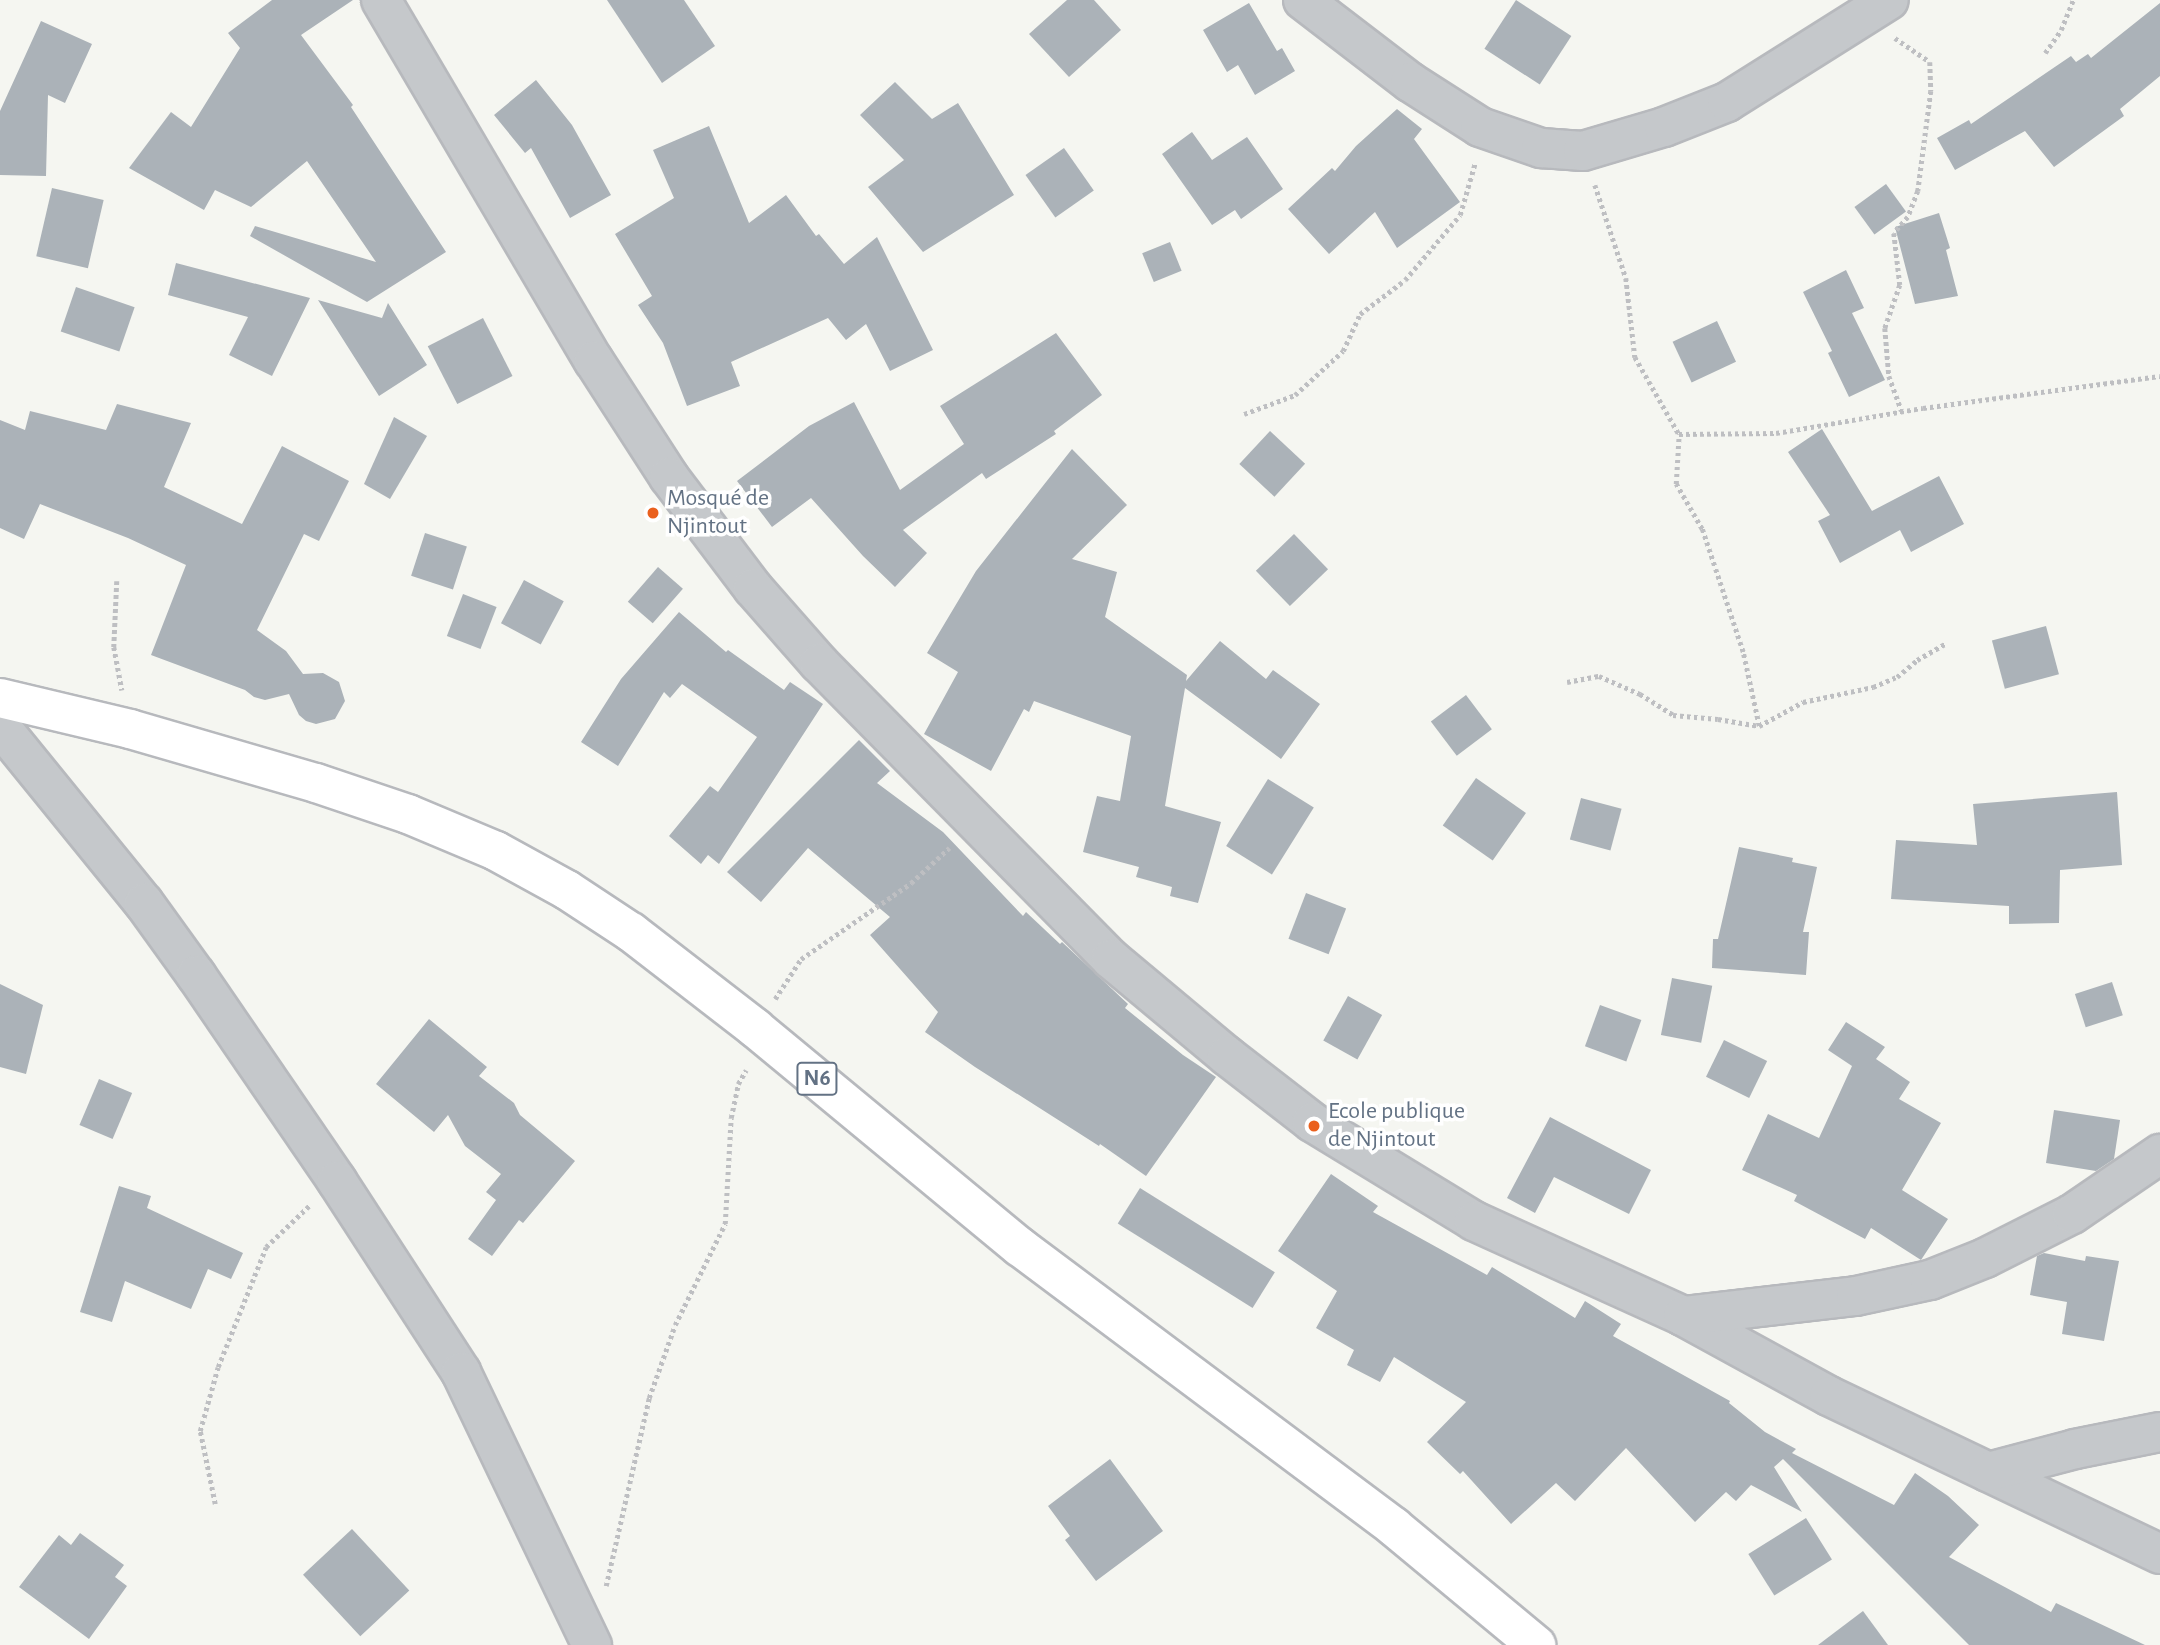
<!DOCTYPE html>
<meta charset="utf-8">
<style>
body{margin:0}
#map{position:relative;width:2160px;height:1645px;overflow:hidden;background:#f5f6f1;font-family:"Alegreya Sans",sans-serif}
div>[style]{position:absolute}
.building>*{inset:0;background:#abb2b8;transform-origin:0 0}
.path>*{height:4.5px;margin-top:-2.25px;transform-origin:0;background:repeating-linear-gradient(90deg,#bebfc2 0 3.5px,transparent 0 7px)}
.roads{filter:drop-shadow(2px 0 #b7b9bd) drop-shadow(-2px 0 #b7b9bd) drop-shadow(0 2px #b7b9bd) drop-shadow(0 -2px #b7b9bd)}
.minor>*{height:38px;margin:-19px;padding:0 19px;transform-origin:19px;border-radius:19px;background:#c5c8cb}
.highway>*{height:38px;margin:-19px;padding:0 19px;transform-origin:19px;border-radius:19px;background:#fff}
.dots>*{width:19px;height:19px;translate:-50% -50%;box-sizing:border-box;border:4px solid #fff;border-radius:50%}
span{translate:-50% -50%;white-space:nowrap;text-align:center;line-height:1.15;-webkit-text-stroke:7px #fff;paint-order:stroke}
.shield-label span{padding:2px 5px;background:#fff;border:2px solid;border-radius:5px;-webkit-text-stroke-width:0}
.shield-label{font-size:23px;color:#637284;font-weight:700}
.poi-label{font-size:24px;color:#637284}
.left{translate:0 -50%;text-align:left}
</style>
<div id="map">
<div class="building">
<i style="clip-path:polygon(272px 0,353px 0,301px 35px,353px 105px,351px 107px,446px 252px,367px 302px,250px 236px,255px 226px,376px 262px,307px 161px,251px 207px,215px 190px,204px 210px,129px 168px,171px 112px,191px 127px,240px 48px,228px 33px)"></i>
<i style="clip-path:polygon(607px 0,684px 0,715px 46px,662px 83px)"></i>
<i style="clip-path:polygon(1067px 0,1094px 0,1121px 30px,1069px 77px,1029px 34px)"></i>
<i style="left:1516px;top:0;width:66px;height:58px;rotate:33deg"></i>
<i style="clip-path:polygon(1249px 3px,1277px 51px,1282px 48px,1295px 71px,1255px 95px,1238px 65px,1227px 72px,1203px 30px)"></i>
<i style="clip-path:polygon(2160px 3px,2160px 76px,2120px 109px,2124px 116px,2054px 167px,2025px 131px,1955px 170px,1937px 138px,1969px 120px,1971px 124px,2071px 56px,2076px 62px,2088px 54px,2091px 58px)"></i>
<i style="clip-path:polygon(41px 21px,92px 44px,65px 103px,48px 95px,46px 176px,0 175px,0 111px)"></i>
<i style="clip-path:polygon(536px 80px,572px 125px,611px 195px,570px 218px,531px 148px,525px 153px,494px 115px)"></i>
<i style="clip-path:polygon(895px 82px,932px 119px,958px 103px,1014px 195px,923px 252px,868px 187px,904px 160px,860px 115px)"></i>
<i style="clip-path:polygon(1397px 109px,1422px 129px,1414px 139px,1460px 202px,1397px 248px,1375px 212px,1329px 254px,1288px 209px,1332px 168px,1335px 171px,1356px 146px)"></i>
<i style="clip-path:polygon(709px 126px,749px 223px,786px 195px,816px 236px,819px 234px,844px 264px,877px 237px,933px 350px,890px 371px,866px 324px,846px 340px,828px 318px,731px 362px,740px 386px,687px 406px,663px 343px,638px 305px,652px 296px,615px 234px,674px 198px,653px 150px)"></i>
<i style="clip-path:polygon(1192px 132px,1212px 160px,1247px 137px,1283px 189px,1241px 219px,1235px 210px,1212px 225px,1162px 154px)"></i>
<i style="left:1064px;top:148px;width:52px;height:47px;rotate:55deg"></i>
<i style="left:1886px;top:184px;width:34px;height:39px;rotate:54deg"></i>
<i style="left:52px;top:188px;width:53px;height:70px;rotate:13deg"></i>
<i style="clip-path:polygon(1939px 213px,1950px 248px,1946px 250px,1958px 296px,1915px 304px,1895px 227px)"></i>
<i style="left:1170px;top:242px;width:31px;height:30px;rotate:68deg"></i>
<i style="clip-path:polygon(176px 263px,310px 298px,272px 376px,229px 355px,248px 317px,168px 295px)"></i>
<i style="clip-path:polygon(1846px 270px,1864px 308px,1852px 313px,1885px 380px,1849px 397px,1828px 353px,1832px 351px,1803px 292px)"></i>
<i style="left:76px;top:287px;width:62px;height:47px;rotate:19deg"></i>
<i style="clip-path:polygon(318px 300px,382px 318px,388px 303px,427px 365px,379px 396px)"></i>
<i style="left:483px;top:318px;width:65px;height:62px;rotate:63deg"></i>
<i style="left:1717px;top:321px;width:45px;height:49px;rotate:65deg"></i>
<i style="clip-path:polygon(1056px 333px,1102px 395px,1054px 431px,1056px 434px,986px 479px,982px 473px,903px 530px,927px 553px,895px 587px,863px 556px,811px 498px,772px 527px,737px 481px,809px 426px,854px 402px,900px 490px,964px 444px,940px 406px)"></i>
<i style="clip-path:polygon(117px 404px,191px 423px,164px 487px,242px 524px,282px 446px,349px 481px,319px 541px,304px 534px,257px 630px,286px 651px,303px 674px,323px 673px,339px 682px,345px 701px,335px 719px,316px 724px,306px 721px,299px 715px,289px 694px,265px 700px,254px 697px,245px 690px,151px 655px,186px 565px,128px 538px,40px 504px,24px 539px,0 528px,0 420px,25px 430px,30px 411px,106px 430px)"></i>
<i style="clip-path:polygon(394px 417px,427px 436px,390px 499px,364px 484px)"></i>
<i style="clip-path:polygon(1822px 429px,1872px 511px,1939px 476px,1964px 524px,1911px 552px,1900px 530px,1840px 563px,1818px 521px,1830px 515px,1788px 452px)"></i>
<i style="left:1270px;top:431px;width:48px;height:45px;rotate:43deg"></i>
<i style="clip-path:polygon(1072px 449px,1127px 505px,1072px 559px,1117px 572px,1105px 617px,1187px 675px,1186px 681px,1220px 641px,1266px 679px,1273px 670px,1320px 704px,1281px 759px,1185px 688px,1165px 806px,1221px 822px,1198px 903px,1170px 896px,1172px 887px,1136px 877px,1139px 867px,1083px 852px,1097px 796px,1120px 801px,1131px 736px,1034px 701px,1029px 712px,1024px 709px,991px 771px,924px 734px,958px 672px,927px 653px,976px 571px)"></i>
<i style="left:425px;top:533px;width:44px;height:45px;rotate:18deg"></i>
<i style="left:1294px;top:534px;width:49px;height:53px;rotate:46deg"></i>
<i style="left:658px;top:567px;width:33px;height:46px;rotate:41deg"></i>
<i style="left:524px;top:580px;width:45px;height:49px;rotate:28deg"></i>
<i style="left:463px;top:594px;width:36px;height:45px;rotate:21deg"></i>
<i style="clip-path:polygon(679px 612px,726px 652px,728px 650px,784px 690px,790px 682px,823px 704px,719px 864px,708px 855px,701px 864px,669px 836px,710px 786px,718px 792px,757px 737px,682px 684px,670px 698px,664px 692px,618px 766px,581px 742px,621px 679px)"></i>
<i style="left:2046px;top:626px;width:50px;height:56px;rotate:75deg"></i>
<i style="left:1466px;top:695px;width:43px;height:44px;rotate:53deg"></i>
<i style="clip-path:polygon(859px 740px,890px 771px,877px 783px,943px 832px,1023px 916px,1026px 912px,1060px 944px,1062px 942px,1128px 1004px,1125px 1008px,1183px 1055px,1216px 1077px,1146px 1176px,1100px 1144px,1099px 1146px,975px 1067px,925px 1032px,938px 1012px,870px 935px,890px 917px,808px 848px,761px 902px,727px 872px)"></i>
<i style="left:1476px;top:778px;width:61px;height:58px;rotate:35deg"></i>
<i style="left:1268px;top:779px;width:54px;height:79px;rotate:32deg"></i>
<i style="clip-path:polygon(2117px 792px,2122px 865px,2060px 870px,2059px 923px,2009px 924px,2009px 906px,1891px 899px,1896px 840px,1977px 845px,1973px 804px)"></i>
<i style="left:1581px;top:798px;width:42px;height:43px;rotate:15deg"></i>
<i style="clip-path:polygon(1739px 847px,1793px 858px,1792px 862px,1817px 867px,1803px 932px,1809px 932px,1806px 975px,1712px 968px,1713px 939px,1718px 939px)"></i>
<i style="left:1306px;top:893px;width:43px;height:49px;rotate:21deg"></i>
<i style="left:1672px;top:978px;width:41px;height:58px;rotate:11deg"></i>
<i style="left:2112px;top:982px;width:35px;height:39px;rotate:72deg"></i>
<i style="clip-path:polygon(0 984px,43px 1005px,26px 1074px,0 1067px)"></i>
<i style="left:1348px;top:996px;width:39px;height:51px;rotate:29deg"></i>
<i style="left:1600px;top:1005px;width:44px;height:44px;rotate:20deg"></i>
<i style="clip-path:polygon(429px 1019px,487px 1067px,479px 1076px,514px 1103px,520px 1115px,575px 1161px,523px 1223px,519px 1220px,492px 1256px,468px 1239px,496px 1200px,486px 1192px,501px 1174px,465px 1146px,448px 1115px,434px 1132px,376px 1084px)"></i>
<i style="clip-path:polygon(1846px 1022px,1885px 1047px,1876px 1059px,1910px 1082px,1899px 1099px,1941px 1123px,1902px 1190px,1948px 1219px,1921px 1260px,1871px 1228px,1865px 1239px,1794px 1201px,1797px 1195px,1742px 1170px,1768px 1114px,1819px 1138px,1852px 1066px,1828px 1050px)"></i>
<i style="left:1724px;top:1040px;width:48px;height:41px;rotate:26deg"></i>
<i style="left:99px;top:1079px;width:36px;height:50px;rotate:23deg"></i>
<i style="clip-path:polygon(2054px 1110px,2120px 1120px,2114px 1159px,2096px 1171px,2046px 1163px)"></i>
<i style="clip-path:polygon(1550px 1117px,1651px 1170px,1629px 1214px,1554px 1177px,1535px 1213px,1507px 1198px)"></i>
<i style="clip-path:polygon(1331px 1174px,1378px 1206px,1373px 1212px,1487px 1275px,1492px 1267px,1575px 1318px,1585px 1301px,1621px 1324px,1613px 1336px,1730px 1401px,1729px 1403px,1765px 1432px,1796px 1449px,1792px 1453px,1894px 1505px,1915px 1473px,1948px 1496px,1979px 1525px,1949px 1557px,2051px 1612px,2056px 1603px,2145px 1645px,1969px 1645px,1783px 1459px,1774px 1467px,1802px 1512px,1751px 1485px,1736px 1501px,1726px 1492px,1695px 1522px,1626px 1448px,1575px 1501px,1556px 1483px,1511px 1524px,1463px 1471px,1460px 1474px,1427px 1442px,1466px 1402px,1394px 1357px,1380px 1382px,1347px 1365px,1354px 1350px,1316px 1328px,1337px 1291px,1278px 1251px)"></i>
<i style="clip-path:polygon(119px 1186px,151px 1196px,147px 1208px,243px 1253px,231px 1279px,208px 1269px,191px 1309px,125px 1281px,112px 1322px,80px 1312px)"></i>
<i style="left:1140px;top:1188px;width:159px;height:42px;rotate:32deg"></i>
<i style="clip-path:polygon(2044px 1253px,2085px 1261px,2086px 1256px,2119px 1261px,2104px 1341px,2062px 1334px,2067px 1302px,2030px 1295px,2037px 1256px)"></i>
<i style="clip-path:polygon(1110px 1459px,1163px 1531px,1096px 1581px,1065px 1540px,1070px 1536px,1048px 1506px)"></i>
<i style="left:1806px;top:1518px;width:49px;height:68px;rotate:58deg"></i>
<i style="left:352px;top:1529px;width:84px;height:67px;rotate:47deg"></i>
<i style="clip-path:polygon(80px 1533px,124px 1565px,115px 1577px,127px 1586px,89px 1639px,19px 1587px,59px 1535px,71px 1545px)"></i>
<i style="clip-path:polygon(1863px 1611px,1888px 1645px,1818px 1645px)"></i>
</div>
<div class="path">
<i style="left:1895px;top:38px;width:42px;rotate:34.4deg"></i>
<i style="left:1930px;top:62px;width:29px;rotate:88deg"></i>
<i style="left:1931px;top:91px;width:101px;rotate:97.4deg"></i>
<i style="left:1918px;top:191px;width:28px;rotate:111deg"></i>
<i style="left:1908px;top:217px;width:21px;rotate:131deg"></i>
<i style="left:1894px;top:233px;width:52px;rotate:83.4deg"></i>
<i style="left:1900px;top:285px;width:46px;rotate:109.2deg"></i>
<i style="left:1885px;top:328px;width:48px;rotate:85.2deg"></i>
<i style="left:1889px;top:376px;width:37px;rotate:70deg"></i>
<i style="left:2045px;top:53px;width:28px;rotate:-55deg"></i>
<i style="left:2061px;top:30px;width:32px;rotate:-68deg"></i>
<i style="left:1595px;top:185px;width:98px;rotate:71.6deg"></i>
<i style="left:1626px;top:278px;width:80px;rotate:83.5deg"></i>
<i style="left:1635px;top:357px;width:89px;rotate:60.3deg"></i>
<i style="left:1679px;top:434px;width:97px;rotate:-0.6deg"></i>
<i style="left:1776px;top:433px;width:149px;rotate:-9.7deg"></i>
<i style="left:1923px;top:408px;width:239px;rotate:-7.7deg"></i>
<i style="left:1244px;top:414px;width:54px;rotate:-20.4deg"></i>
<i style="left:1295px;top:395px;width:65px;rotate:-42.5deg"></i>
<i style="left:1343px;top:351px;width:41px;rotate:-65.3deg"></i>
<i style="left:1360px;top:314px;width:56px;rotate:-37.1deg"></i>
<i style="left:1405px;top:280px;width:85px;rotate:-49.8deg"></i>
<i style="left:1460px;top:215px;width:54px;rotate:-73.9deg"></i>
<i style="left:117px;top:581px;width:66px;rotate:92.6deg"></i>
<i style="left:114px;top:647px;width:44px;rotate:79.5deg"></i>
<i style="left:1567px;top:682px;width:33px;rotate:-11deg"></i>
<i style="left:1599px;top:676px;width:45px;rotate:23.7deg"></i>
<i style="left:1640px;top:694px;width:39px;rotate:32deg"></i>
<i style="left:1673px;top:715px;width:45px;rotate:5.1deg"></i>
<i style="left:1718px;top:719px;width:42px;rotate:9.7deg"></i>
<i style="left:1759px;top:726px;width:76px;rotate:-102.2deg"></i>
<i style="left:1743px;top:652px;width:130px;rotate:-108.4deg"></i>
<i style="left:1702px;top:529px;width:52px;rotate:-120deg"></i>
<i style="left:1676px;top:484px;width:50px;rotate:-86.6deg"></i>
<i style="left:1759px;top:726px;width:50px;rotate:-28.6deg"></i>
<i style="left:1803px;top:702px;width:72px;rotate:-12.1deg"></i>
<i style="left:1873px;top:687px;width:26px;rotate:-23deg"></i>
<i style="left:1897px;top:677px;width:26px;rotate:-40deg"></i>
<i style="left:1917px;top:660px;width:32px;rotate:-30deg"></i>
<i style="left:775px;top:999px;width:48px;rotate:-57deg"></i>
<i style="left:801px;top:959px;width:134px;rotate:-34.6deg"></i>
<i style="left:911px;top:883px;width:52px;rotate:-42.6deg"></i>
<i style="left:215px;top:1504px;width:75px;rotate:-101.6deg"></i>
<i style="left:200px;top:1431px;width:66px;rotate:-74.3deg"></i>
<i style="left:218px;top:1367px;width:129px;rotate:-68.2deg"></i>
<i style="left:266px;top:1247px;width:61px;rotate:-43.7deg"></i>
<i style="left:606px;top:1586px;width:193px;rotate:-77.1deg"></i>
<i style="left:649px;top:1398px;width:77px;rotate:-70.4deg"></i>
<i style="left:675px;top:1325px;width:113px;rotate:-63.7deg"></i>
<i style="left:725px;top:1224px;width:106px;rotate:-86.8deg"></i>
<i style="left:731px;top:1118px;width:35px;rotate:-78deg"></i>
<i style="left:738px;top:1084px;width:16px;rotate:-60deg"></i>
</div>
<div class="roads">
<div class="minor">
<i style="left:381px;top:0;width:419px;rotate:59.5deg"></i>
<i style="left:594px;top:361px;width:138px;rotate:57.1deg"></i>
<i style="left:669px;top:477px;width:139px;rotate:52.9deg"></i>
<i style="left:753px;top:588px;width:100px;rotate:48.7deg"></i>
<i style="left:819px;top:663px;width:416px;rotate:45.4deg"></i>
<i style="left:1111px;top:959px;width:151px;rotate:39.9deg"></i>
<i style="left:1227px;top:1056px;width:108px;rotate:37.8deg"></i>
<i style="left:1312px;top:1122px;width:190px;rotate:31.4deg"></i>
<i style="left:1474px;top:1221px;width:230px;rotate:24.4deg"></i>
<i style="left:1683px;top:1316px;width:166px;rotate:28.7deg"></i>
<i style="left:1829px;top:1396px;width:367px;rotate:25.5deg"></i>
<i style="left:1303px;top:0;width:135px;rotate:37.5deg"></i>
<i style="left:1410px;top:82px;width:83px;rotate:32.7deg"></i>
<i style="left:1480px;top:127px;width:65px;rotate:19deg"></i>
<i style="left:1541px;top:148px;width:42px;rotate:4.1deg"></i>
<i style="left:1583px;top:151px;width:84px;rotate:-16.5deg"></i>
<i style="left:1664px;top:127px;width:68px;rotate:-21.6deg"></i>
<i style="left:1727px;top:102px;width:191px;rotate:-32.2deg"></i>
<i style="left:0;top:726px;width:228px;rotate:50.9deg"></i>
<i style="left:144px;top:903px;width:89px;rotate:54.2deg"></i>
<i style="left:196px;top:975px;width:250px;rotate:55.6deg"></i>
<i style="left:337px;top:1181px;width:228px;rotate:57deg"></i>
<i style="left:461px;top:1372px;width:303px;rotate:64.4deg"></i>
<i style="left:1683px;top:1316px;width:174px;rotate:-6.6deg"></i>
<i style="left:1856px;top:1296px;width:76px;rotate:-12.2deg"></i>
<i style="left:1930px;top:1280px;width:59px;rotate:-21.8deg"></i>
<i style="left:1985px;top:1258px;width:97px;rotate:-26.8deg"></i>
<i style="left:2072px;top:1214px;width:107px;rotate:-34.3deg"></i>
<i style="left:1988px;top:1472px;width:90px;rotate:-14.8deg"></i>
<i style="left:2075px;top:1449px;width:87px;rotate:-11.3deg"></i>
</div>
<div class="highway">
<i style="left:0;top:698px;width:134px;rotate:13.4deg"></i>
<i style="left:130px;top:729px;width:194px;rotate:16.2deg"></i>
<i style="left:316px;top:783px;width:97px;rotate:18.6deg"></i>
<i style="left:408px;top:814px;width:95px;rotate:22.8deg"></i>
<i style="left:496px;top:851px;width:81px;rotate:28.8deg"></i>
<i style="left:567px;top:890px;width:77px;rotate:33.3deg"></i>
<i style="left:631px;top:932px;width:157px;rotate:37.7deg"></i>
<i style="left:755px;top:1028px;width:344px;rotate:39.6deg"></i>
<i style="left:1020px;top:1247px;width:467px;rotate:36.8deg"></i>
<i style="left:1394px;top:1527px;width:185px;rotate:39.7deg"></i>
</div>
</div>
<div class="dots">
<i style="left:653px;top:513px;background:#ea601d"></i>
<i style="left:1314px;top:1126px;background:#ea601d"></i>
</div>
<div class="shield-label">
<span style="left:817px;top:1079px">N6</span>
</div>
<div class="poi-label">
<span class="left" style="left:667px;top:513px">Mosqué de<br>Njintout</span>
<span class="left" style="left:1328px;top:1126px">Ecole publique<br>de Njintout</span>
</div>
</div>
